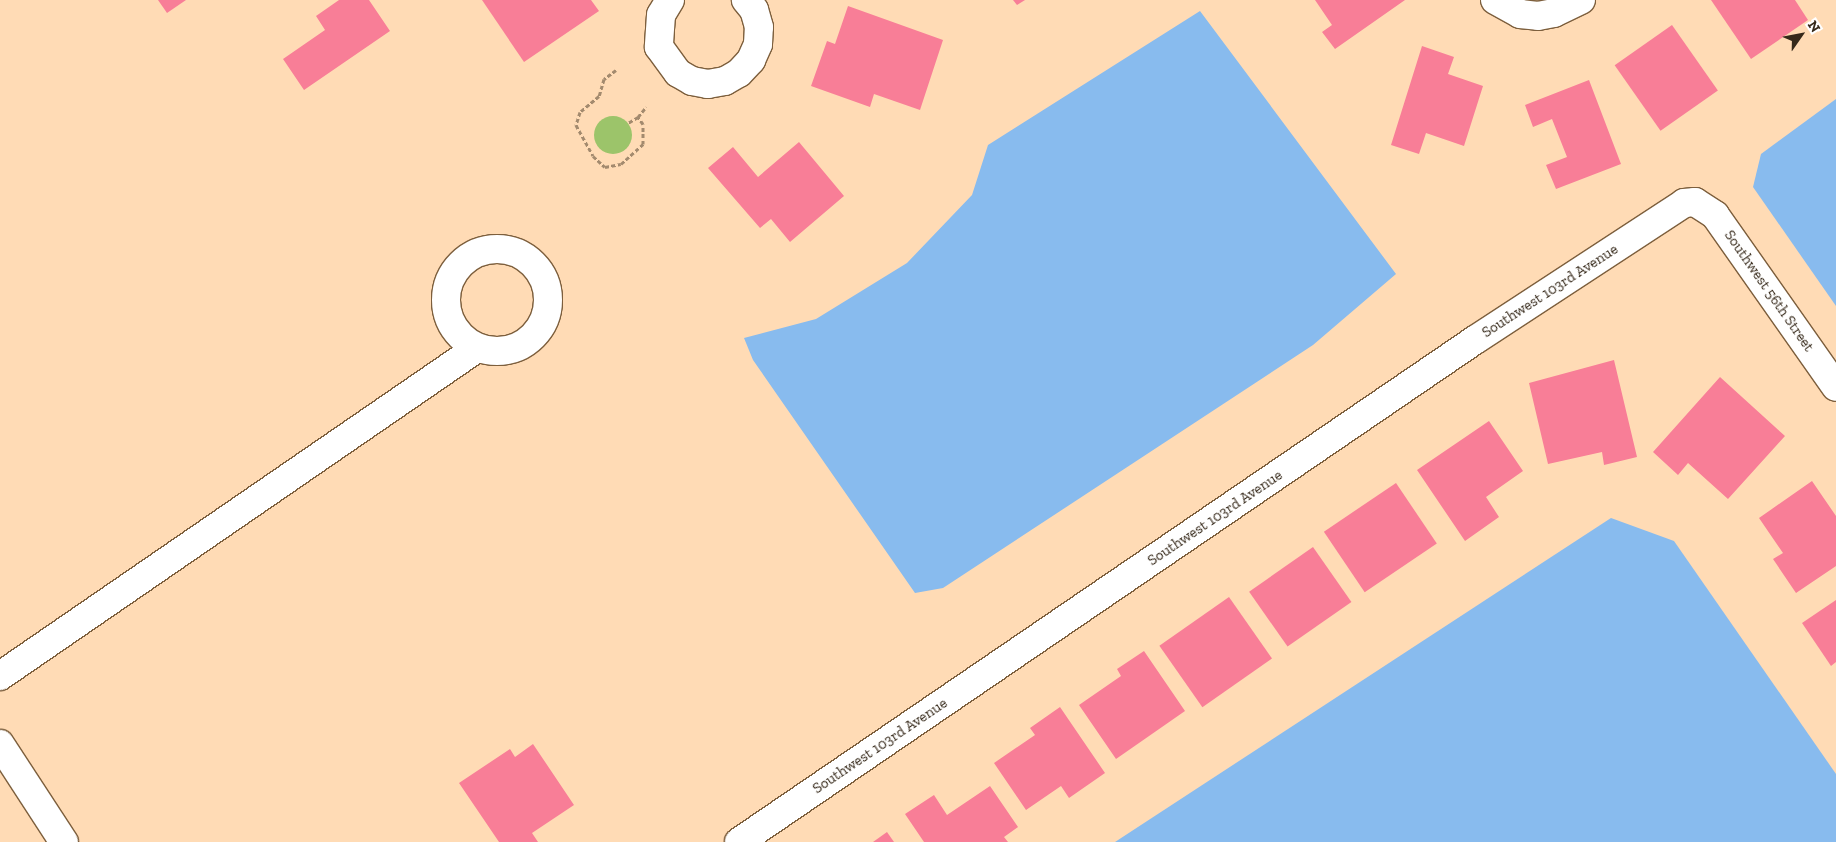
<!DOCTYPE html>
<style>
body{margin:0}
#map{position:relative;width:1836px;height:842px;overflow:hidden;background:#ffdbb5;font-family:"Zilla Slab",serif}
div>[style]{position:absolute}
.green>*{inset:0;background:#9cc46a}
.round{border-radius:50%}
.water>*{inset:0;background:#8be}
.building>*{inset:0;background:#f87e97;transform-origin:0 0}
.path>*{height:3px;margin-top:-1.5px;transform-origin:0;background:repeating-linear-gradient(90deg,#a38a6e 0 4px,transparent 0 6.5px)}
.roads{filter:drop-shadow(1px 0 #7d5f3d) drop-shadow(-1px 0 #7d5f3d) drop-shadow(0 1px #7d5f3d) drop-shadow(0 -1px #7d5f3d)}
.street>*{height:28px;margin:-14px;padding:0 14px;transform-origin:14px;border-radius:14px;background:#fff}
.street>.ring{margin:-14px;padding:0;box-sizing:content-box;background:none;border:28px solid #fff;border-radius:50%}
span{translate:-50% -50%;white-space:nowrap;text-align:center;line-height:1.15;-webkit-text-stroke:4px #fff;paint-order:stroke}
.street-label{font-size:15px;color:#36291a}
.north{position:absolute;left:1776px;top:10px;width:50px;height:50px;-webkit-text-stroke:4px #fff;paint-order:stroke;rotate:57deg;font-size:14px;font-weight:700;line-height:20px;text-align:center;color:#36291a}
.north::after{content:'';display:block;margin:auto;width:18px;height:22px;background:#36291a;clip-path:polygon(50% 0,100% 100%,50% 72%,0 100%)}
</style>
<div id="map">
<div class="green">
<i class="round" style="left:594px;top:116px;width:38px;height:38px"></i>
</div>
<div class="water">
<i style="clip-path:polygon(1200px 11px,1396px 274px,1313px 345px,943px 588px,915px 593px,753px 360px,744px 338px,816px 319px,907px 263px,972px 195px,988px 145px)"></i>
<i style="clip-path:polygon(1836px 99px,1836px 306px,1753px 187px,1761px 154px)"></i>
<i style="clip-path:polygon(1611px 518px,1674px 541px,1836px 774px,1836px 842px,1115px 842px)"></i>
</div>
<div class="building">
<i style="clip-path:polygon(158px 0,186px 0,167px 13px)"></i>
<i style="clip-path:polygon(339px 0,369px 0,390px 31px,304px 90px,283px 59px,325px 30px,316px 16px)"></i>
<i style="clip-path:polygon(482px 0,591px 0,599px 11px,524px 62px)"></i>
<i style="clip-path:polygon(1013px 0,1025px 0,1017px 5px)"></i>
<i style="clip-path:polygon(1315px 0,1405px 0,1335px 49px,1322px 32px,1332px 25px)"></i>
<i style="clip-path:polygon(1711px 0,1795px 0,1808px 20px,1751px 59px)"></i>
<i style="clip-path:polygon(848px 6px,943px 40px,920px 110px,874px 94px,870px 107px,811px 86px,827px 41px,835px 44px)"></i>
<i style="left:1672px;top:25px;width:80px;height:70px;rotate:55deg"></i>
<i style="clip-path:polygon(1422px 46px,1454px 57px,1448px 74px,1483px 86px,1464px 146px,1426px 133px,1419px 154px,1391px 145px)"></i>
<i style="clip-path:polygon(1589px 80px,1621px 164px,1556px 189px,1546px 165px,1567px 157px,1552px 119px,1533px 127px,1525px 105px)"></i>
<i style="clip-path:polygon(799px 142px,844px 196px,790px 242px,771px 219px,760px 228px,708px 168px,733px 147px,758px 177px)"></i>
<i style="clip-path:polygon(1614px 360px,1637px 457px,1604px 465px,1602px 452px,1548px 464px,1529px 383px)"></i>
<i style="clip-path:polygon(1720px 377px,1785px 436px,1728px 499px,1688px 463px,1678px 475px,1653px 452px)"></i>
<i style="clip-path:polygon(1489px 421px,1523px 471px,1486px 497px,1499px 517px,1465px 541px,1417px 470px)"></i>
<i style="clip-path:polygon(1812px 481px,1836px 516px,1836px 566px,1796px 593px,1773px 559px,1783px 553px,1759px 518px)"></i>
<i style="left:1396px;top:483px;width:73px;height:87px;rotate:56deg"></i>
<i style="left:1313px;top:547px;width:67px;height:78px;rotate:55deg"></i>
<i style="left:1229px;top:597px;width:75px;height:85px;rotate:55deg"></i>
<i style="clip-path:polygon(1836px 600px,1836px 662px,1831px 666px,1802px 623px)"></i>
<i style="clip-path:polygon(1144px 651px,1185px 711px,1116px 759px,1079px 705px,1121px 676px,1117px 669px)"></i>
<i style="clip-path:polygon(1060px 707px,1105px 773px,1069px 798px,1061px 786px,1026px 810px,994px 763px,1035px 735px,1030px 728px)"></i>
<i style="clip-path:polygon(533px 744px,574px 805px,532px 833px,538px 842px,499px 842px,459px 783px,510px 749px,515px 757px)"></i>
<i style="clip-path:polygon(990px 786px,1018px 827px,1004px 837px,1008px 842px,924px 842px,905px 814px,934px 795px,947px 815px)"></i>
<i style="clip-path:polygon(887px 832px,894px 842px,873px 842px)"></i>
</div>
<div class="path">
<i style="left:616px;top:70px;width:15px;rotate:143deg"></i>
<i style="left:604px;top:79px;width:18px;rotate:106deg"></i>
<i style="left:599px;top:96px;width:25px;rotate:140deg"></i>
<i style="left:580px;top:112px;width:14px;rotate:107deg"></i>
<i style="left:576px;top:125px;width:35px;rotate:61deg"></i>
<i style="left:593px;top:156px;width:16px;rotate:43deg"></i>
<i style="left:605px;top:167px;width:16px;rotate:-11deg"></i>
<i style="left:621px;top:164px;width:30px;rotate:-42deg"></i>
<i style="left:643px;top:144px;width:20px;rotate:-90deg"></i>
<i style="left:643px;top:124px;width:9px;rotate:-126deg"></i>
<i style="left:638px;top:117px;width:12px;rotate:149deg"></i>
<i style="left:638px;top:117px;width:13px;rotate:-51deg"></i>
</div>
<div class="roads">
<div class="street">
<i style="left:670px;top:0;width:17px;rotate:121deg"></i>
<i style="left:661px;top:15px;width:32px;rotate:94deg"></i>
<i style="left:659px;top:47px;width:32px;rotate:54deg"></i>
<i style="left:678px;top:73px;width:16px;rotate:30deg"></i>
<i style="left:692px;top:81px;width:16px;rotate:11deg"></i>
<i style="left:708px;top:84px;width:17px;rotate:-10deg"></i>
<i style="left:725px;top:81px;width:16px;rotate:-30deg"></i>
<i style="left:739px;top:73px;width:18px;rotate:-47deg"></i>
<i style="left:751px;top:60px;width:17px;rotate:-66deg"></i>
<i style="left:758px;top:44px;width:17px;rotate:-87deg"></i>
<i style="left:759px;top:27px;width:18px;rotate:-106deg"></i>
<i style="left:754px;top:10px;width:13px;rotate:-129deg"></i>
<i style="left:1495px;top:0;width:29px;rotate:29deg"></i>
<i style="left:1520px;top:14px;width:18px;rotate:6deg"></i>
<i style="left:1538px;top:16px;width:16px;rotate:-11deg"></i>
<i style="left:1554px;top:13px;width:30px;rotate:-26deg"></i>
<i class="ring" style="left:446px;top:249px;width:74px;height:74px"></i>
<i style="left:0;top:676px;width:579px;rotate:-34.51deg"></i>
<i style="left:0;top:744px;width:117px;rotate:56.9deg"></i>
<i style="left:739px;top:842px;width:891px;rotate:-34.3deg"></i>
<i style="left:1475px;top:340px;width:250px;rotate:-33.2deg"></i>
<i style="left:1684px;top:203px;width:11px;rotate:-5deg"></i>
<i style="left:1695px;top:202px;width:24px;rotate:33deg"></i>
<i style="left:1715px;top:215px;width:210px;rotate:54.9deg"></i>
</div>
</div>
<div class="street-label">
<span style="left:1550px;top:291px;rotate:-33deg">Southwest 103rd Avenue</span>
<span style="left:1769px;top:291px;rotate:55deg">Southwest 56th Street</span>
<span style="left:1215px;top:518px;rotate:-34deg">Southwest 103rd Avenue</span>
<span style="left:880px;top:746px;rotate:-34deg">Southwest 103rd Avenue</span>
</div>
<div class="north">N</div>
</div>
